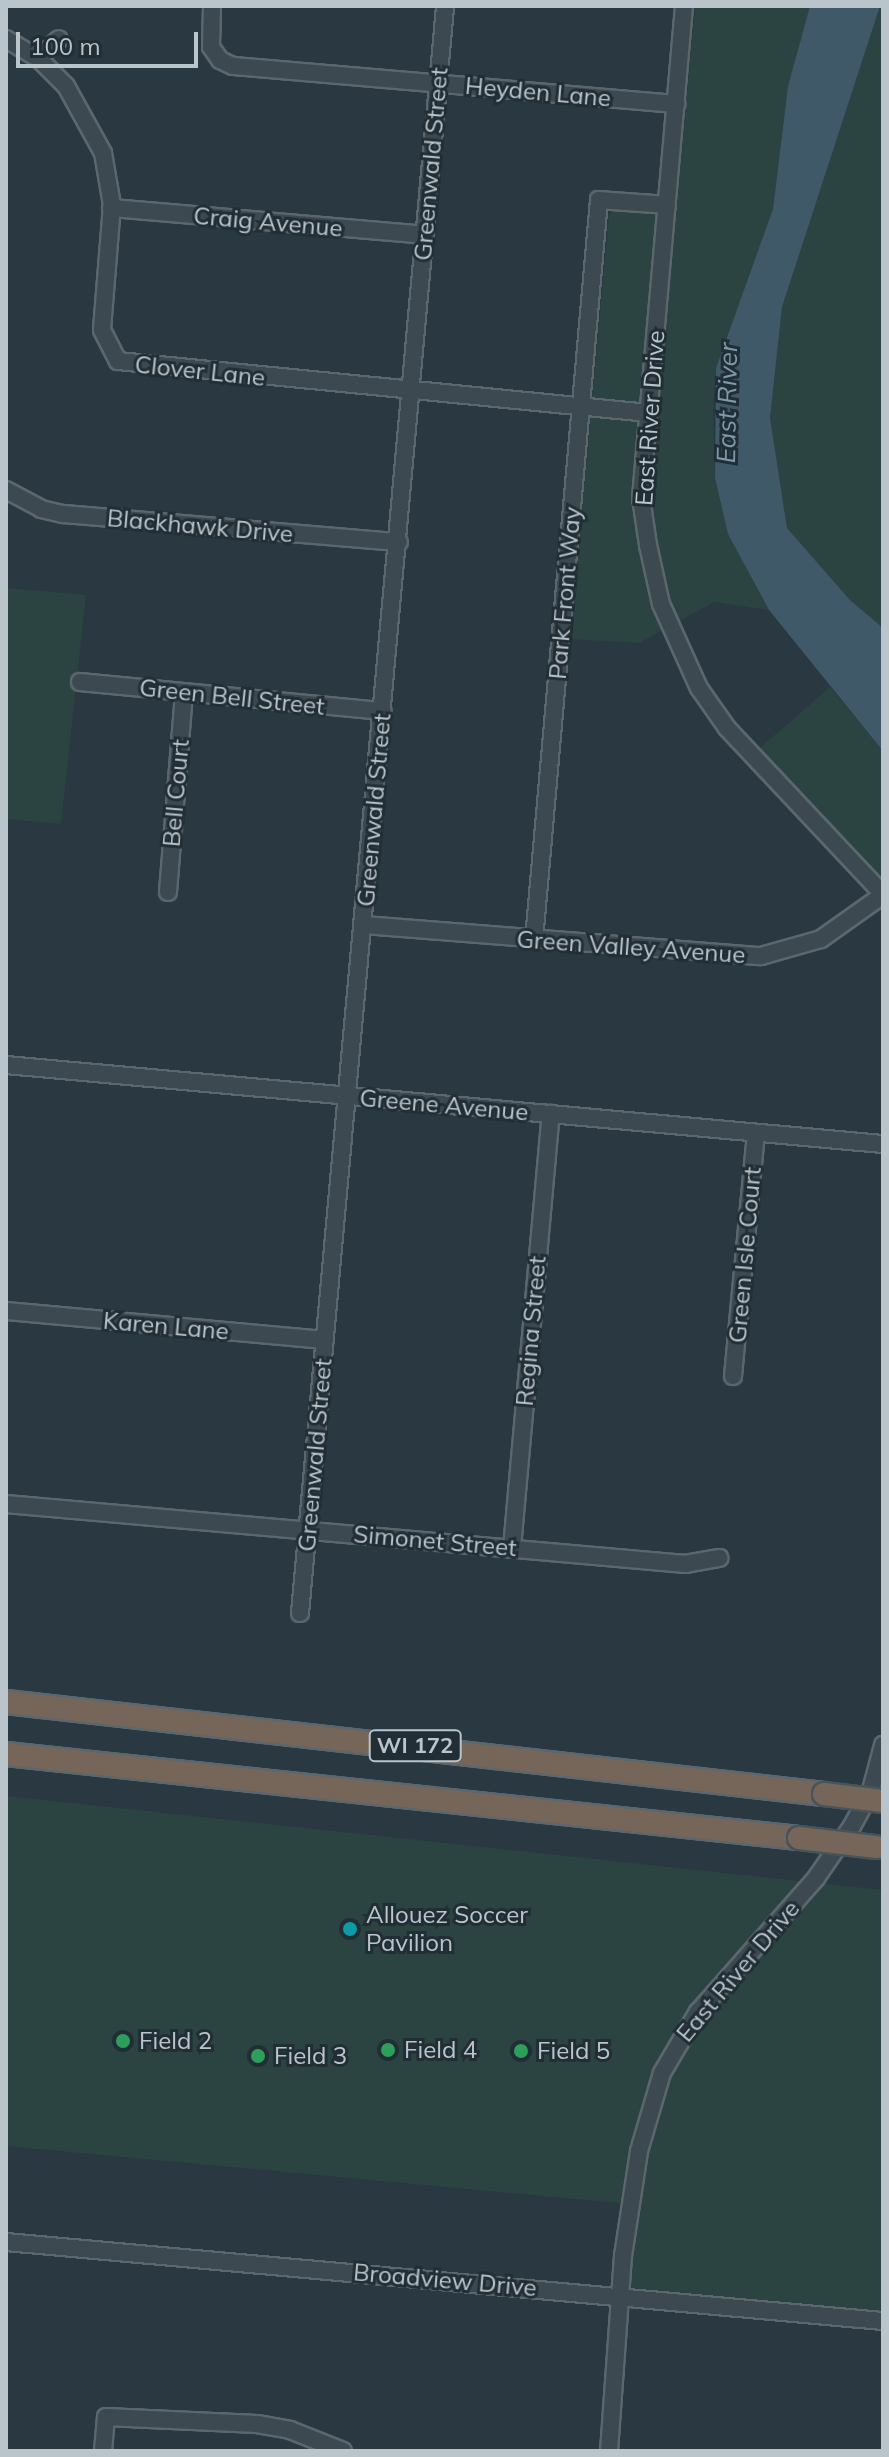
<!DOCTYPE html>
<style>
body{margin:0}
#map{position:relative;width:889px;height:2457px;overflow:hidden;background:#293841;font-family:Mulish,sans-serif}
div>[style]{position:absolute}
.green>*{inset:0;background:#2c4441}
.water>*{inset:0;background:#405968}
.roads{filter:drop-shadow(2px 0 #5b676e) drop-shadow(-2px 0 #5b676e) drop-shadow(0 2px #5b676e) drop-shadow(0 -2px #5b676e)}
.minor>*{height:16px;margin:-8px;padding:0 8px;transform-origin:8px;border-radius:8px;background:#3d4951}
.highway>*{height:22px;margin:-11px;padding:0 11px;transform-origin:11px;border-radius:11px;background:#76665a}
.bridges{filter:drop-shadow(2px 0 #47545b) drop-shadow(-2px 0 #47545b) drop-shadow(0 2px #47545b) drop-shadow(0 -2px #47545b)}
.highway-bridge>*{height:22px;margin:-11px;padding:0 11px;transform-origin:11px;border-radius:11px;background:#76665a}
.dots>*{width:22px;height:22px;translate:-50% -50%;box-sizing:border-box;border:4px solid #212e36;border-radius:50%}
span{translate:-50% -50%;white-space:nowrap;text-align:center;line-height:1.15;-webkit-text-stroke:6px #212e36;paint-order:stroke}
.shield-label span{padding:2px 6px;background:#212e36;border:2px solid;border-radius:6px;-webkit-text-stroke-width:0}
.shield-label{font-size:22px;color:#bac4cb;font-weight:700}
.street-label{font-size:24px;color:#bac4cb}
.poi-label{font-size:24px;color:#bac4cb}
.left{translate:0 -50%;text-align:left}
.water-label{font-size:26px;color:#7d9aab;font-style:italic}
.frame{position:absolute;inset:0;border:8px solid #bac4cb;pointer-events:none}
.scale{position:absolute;left:16px;top:32px;width:182px;height:36px;box-sizing:border-box;border:4px solid #bac4cb;border-top:0;padding-left:10px;font-size:24px;line-height:28px;white-space:nowrap;color:#bac4cb;-webkit-text-stroke:6px #212e36;paint-order:stroke}
</style>
<div id="map">
<div class="green">
<i style="clip-path:polygon(695px 6px,810px 6px,788px 86px,773px 209px,716px 368px,713px 411px,715px 478px,728px 534px,769px 610px,714px 602px,639px 643px,570px 639px,609px 215px,613px 210px,676px 217px)"></i>
<i style="clip-path:polygon(880px 6px,883px 6px,883px 628px,850px 600px,787px 528px,770px 418px,782px 306px)"></i>
<i style="clip-path:polygon(6px 588px,86px 595px,61px 824px,6px 819px)"></i>
<i style="clip-path:polygon(830px 687px,883px 751px,883px 894px,752px 755px)"></i>
<i style="clip-path:polygon(6px 1796px,883px 1890px,883px 2313px,629px 2288px,640px 2205px,6px 2146px)"></i>
</div>
<div class="water">
<i style="clip-path:polygon(810px 6px,880px 6px,782px 307px,770px 418px,787px 528px,850px 600px,883px 628px,883px 751px,769px 610px,728px 534px,715px 478px,716px 368px,773px 209px,788px 86px)"></i>
</div>
<div class="roads">
<div class="minor">
<i style="left:212px;top:6px;width:41px;rotate:91.4deg"></i>
<i style="left:211px;top:47px;width:16px;rotate:55deg"></i>
<i style="left:220px;top:60px;width:14px;rotate:25deg"></i>
<i style="left:233px;top:66px;width:445px;rotate:4.9deg"></i>
<i style="left:684px;top:6px;width:494px;rotate:95deg"></i>
<i style="left:641px;top:498px;width:48px;rotate:81.5deg"></i>
<i style="left:648px;top:545px;width:60px;rotate:77.6deg"></i>
<i style="left:661px;top:604px;width:92px;rotate:65.7deg"></i>
<i style="left:699px;top:688px;width:49px;rotate:55deg"></i>
<i style="left:727px;top:728px;width:228px;rotate:46.8deg"></i>
<i style="left:6px;top:39px;width:37px;rotate:31deg"></i>
<i style="left:38px;top:58px;width:40px;rotate:45deg"></i>
<i style="left:66px;top:86px;width:77px;rotate:61.1deg"></i>
<i style="left:103px;top:153px;width:53px;rotate:80.2deg"></i>
<i style="left:112px;top:205px;width:125px;rotate:94.6deg"></i>
<i style="left:102px;top:330px;width:35px;rotate:63deg"></i>
<i style="left:118px;top:361px;width:533px;rotate:5.6deg"></i>
<i style="left:38px;top:58px;width:28px;rotate:-42deg"></i>
<i style="left:111px;top:208px;width:315px;rotate:4.9deg"></i>
<i style="left:6px;top:490px;width:40px;rotate:28deg"></i>
<i style="left:41px;top:509px;width:23px;rotate:13deg"></i>
<i style="left:63px;top:514px;width:337px;rotate:4.8deg"></i>
<i style="left:80px;top:682px;width:304px;rotate:5.5deg"></i>
<i style="left:168px;top:892px;width:200px;rotate:-85.4deg"></i>
<i style="left:364px;top:925px;width:398px;rotate:4.5deg"></i>
<i style="left:761px;top:956px;width:62px;rotate:-15.8deg"></i>
<i style="left:821px;top:939px;width:76px;rotate:-35.4deg"></i>
<i style="left:534px;top:940px;width:743px;rotate:-84.98deg"></i>
<i style="left:599px;top:200px;width:68px;rotate:4.2deg"></i>
<i style="left:6px;top:1065px;width:881px;rotate:5.15deg"></i>
<i style="left:6px;top:1311px;width:320px;rotate:5.2deg"></i>
<i style="left:733px;top:1376px;width:244px;rotate:-84.6deg"></i>
<i style="left:6px;top:1504px;width:682px;rotate:5.05deg"></i>
<i style="left:685px;top:1564px;width:35px;rotate:-10deg"></i>
<i style="left:512px;top:1548px;width:436px;rotate:-84.9deg"></i>
<i style="left:300px;top:1613px;width:1614px;rotate:-84.84deg"></i>
<i style="left:6px;top:2242px;width:881px;rotate:5.15deg"></i>
<i style="left:103px;top:2451px;width:34px;rotate:-85deg"></i>
<i style="left:106px;top:2417px;width:151px;rotate:2.7deg"></i>
<i style="left:257px;top:2424px;width:34px;rotate:10deg"></i>
<i style="left:290px;top:2430px;width:57px;rotate:21.6deg"></i>
<i style="left:609px;top:2451px;width:196px;rotate:-85.9deg"></i>
<i style="left:623px;top:2256px;width:106px;rotate:-81.3deg"></i>
<i style="left:639px;top:2151px;width:81px;rotate:-73.6deg"></i>
<i style="left:662px;top:2073px;width:71px;rotate:-59.5deg"></i>
<i style="left:698px;top:2012px;width:179px;rotate:-48.6deg"></i>
<i style="left:816px;top:1878px;width:63px;rotate:-55.3deg"></i>
<i style="left:852px;top:1826px;width:37px;rotate:-61deg"></i>
<i style="left:870px;top:1794px;width:51px;rotate:-75.1deg"></i>
</div>
<div class="highway">
<i style="left:6px;top:1702px;width:823px;rotate:6.42deg"></i>
<i style="left:6px;top:1754px;width:797px;rotate:6.05deg"></i>
</div>
</div>
<div class="bridges">
<div class="highway-bridge">
<i style="left:824px;top:1794px;width:59px;rotate:6.8deg"></i>
<i style="left:799px;top:1838px;width:78px;rotate:6.7deg"></i>
</div>
</div>
<div class="dots">
<i style="left:350px;top:1929px;background:#0f9aa8"></i>
<i style="left:123px;top:2041px;background:#2e9e5b"></i>
<i style="left:388px;top:2050px;background:#2e9e5b"></i>
<i style="left:521px;top:2051px;background:#2e9e5b"></i>
<i style="left:258px;top:2056px;background:#2e9e5b"></i>
</div>
<div class="shield-label">
<span style="left:415px;top:1746px">WI 172</span>
</div>
<div class="street-label">
<span style="left:538px;top:92px;rotate:5deg">Heyden Lane</span>
<span style="left:431px;top:164px;rotate:-85deg">Greenwald Street</span>
<span style="left:268px;top:222px;rotate:5deg">Craig Avenue</span>
<span style="left:200px;top:371px;rotate:6deg">Clover Lane</span>
<span style="left:650px;top:418px;rotate:-86deg">East River Drive</span>
<span style="left:200px;top:526px;rotate:5deg">Blackhawk Drive</span>
<span style="left:565px;top:593px;rotate:-85deg">Park Front Way</span>
<span style="left:232px;top:697px;rotate:6deg">Green Bell Street</span>
<span style="left:176px;top:793px;rotate:-85deg">Bell Court</span>
<span style="left:374px;top:810px;rotate:-85deg">Greenwald Street</span>
<span style="left:631px;top:947px;rotate:4deg">Green Valley Avenue</span>
<span style="left:444px;top:1105px;rotate:5deg">Greene Avenue</span>
<span style="left:745px;top:1255px;rotate:-85deg">Green Isle Court</span>
<span style="left:166px;top:1326px;rotate:5deg">Karen Lane</span>
<span style="left:531px;top:1331px;rotate:-85deg">Regina Street</span>
<span style="left:315px;top:1455px;rotate:-85deg">Greenwald Street</span>
<span style="left:435px;top:1541px;rotate:5deg">Simonet Street</span>
<span style="left:738px;top:1971px;rotate:-50deg">East River Drive</span>
<span style="left:445px;top:2280px;rotate:5deg">Broadview Drive</span>
</div>
<div class="poi-label">
<span class="left" style="left:366px;top:1929px">Allouez Soccer<br>Pavilion</span>
<span class="left" style="left:139px;top:2041px">Field 2</span>
<span class="left" style="left:404px;top:2050px">Field 4</span>
<span class="left" style="left:537px;top:2051px">Field 5</span>
<span class="left" style="left:274px;top:2056px">Field 3</span>
</div>
<div class="water-label">
<span style="left:727px;top:403px;rotate:-89deg">East River</span>
</div>
<div class="frame"></div>
<div class="scale">100 m</div>
</div>
